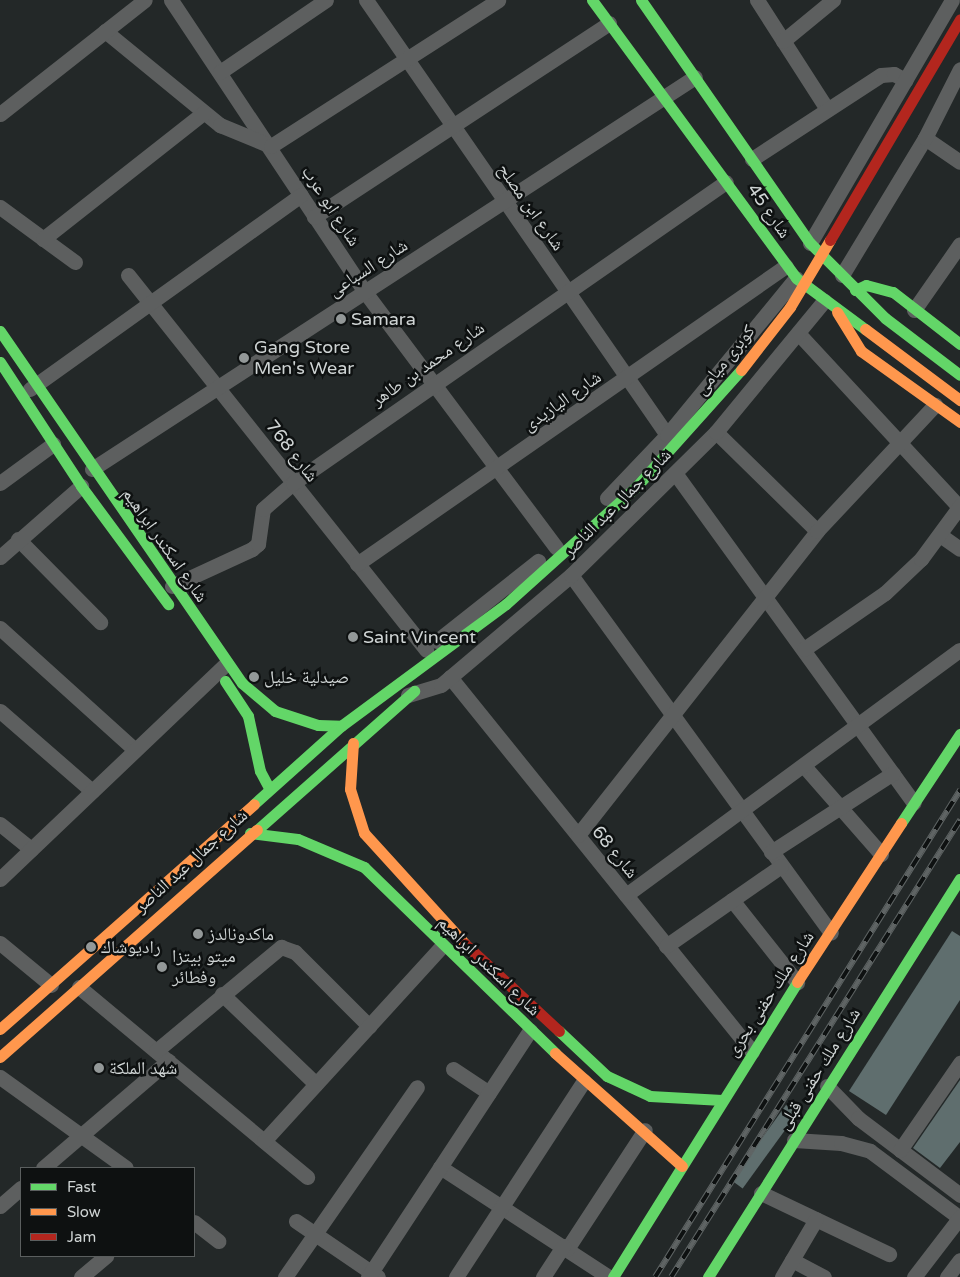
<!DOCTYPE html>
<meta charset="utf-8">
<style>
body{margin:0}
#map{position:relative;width:960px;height:1277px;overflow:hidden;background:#232828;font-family:"Varela Round","Noto Naskh Arabic",sans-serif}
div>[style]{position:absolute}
.building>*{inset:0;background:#5f6e6e;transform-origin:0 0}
.street>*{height:15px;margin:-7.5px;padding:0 7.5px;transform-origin:7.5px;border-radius:7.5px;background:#5d5f5f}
.fast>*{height:11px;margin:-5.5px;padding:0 5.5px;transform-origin:5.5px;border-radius:5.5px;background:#63d668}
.slow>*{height:11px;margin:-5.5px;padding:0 5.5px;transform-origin:5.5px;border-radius:5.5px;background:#ff974d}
.jam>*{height:11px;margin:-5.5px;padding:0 5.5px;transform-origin:5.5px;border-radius:5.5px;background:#b3261e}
.rail>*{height:5.5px;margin-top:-2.75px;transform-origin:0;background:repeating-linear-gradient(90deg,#0e1111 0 11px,#5f6464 0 22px);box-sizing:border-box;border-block:1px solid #5f6464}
.dots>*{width:14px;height:14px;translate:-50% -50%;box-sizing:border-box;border:2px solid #0e1111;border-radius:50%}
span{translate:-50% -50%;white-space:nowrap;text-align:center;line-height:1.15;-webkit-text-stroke:5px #0e1111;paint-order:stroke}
.street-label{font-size:18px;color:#cfd4d4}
.poi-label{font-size:18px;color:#cfd4d4}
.left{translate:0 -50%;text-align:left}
.legend{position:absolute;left:20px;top:1167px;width:175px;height:90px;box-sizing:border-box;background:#0e1111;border:1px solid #5b5f5f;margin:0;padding:6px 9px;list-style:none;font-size:15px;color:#cfd4d4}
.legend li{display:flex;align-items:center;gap:10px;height:25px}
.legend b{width:25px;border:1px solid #5b5f5f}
</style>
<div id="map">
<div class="building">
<i style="clip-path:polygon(952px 931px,960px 936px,960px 1000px,886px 1115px,849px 1091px)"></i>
<i style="clip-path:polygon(960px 1080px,960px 1142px,940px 1168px,913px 1148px)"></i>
<i style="left:786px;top:1105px;width:14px;height:93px;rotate:36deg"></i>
</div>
<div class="street">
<i style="left:171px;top:0;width:351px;rotate:56.4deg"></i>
<i style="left:365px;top:292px;width:319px;rotate:53.2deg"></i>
<i style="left:366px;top:0;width:529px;rotate:55.32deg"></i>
<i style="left:757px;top:0;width:130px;rotate:57.3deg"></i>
<i style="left:105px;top:31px;width:149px;rotate:39.3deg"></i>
<i style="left:220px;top:125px;width:55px;rotate:22.4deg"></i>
<i style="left:271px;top:146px;width:270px;rotate:-32.7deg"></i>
<i style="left:783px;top:41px;width:65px;rotate:-39.4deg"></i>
<i style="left:220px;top:72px;width:128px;rotate:-34.2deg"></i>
<i style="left:0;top:114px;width:184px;rotate:-38.2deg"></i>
<i style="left:925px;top:138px;width:42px;rotate:34.4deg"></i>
<i style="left:752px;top:159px;width:154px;rotate:-33.1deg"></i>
<i style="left:881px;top:75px;width:13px;rotate:-4deg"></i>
<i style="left:894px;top:74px;width:13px;rotate:29deg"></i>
<i style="left:0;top:207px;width:93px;rotate:36.3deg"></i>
<i style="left:314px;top:217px;width:353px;rotate:-33.3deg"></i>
<i style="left:43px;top:239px;width:204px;rotate:-38.2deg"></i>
<i style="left:810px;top:243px;width:281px;rotate:-59.7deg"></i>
<i style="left:128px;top:275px;width:479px;rotate:51.5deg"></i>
<i style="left:842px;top:275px;width:160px;rotate:-58.8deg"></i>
<i style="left:925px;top:138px;width:77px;rotate:-63.1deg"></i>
<i style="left:914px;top:310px;width:80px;rotate:-55.1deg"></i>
<i style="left:798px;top:333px;width:237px;rotate:47.2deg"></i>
<i style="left:30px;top:389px;width:333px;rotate:-35.6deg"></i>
<i style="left:716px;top:432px;width:141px;rotate:44.4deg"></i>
<i style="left:92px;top:469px;width:719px;rotate:-33.03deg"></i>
<i style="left:675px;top:473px;width:407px;rotate:54.1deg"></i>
<i style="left:0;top:483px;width:66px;rotate:-36.3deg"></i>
<i style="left:607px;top:498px;width:87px;rotate:-46.4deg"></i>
<i style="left:667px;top:435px;width:203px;rotate:-50.6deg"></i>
<i style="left:940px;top:535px;width:24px;rotate:35deg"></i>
<i style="left:18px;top:539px;width:117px;rotate:45.3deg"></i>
<i style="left:0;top:557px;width:108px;rotate:-41.2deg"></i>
<i style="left:357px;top:564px;width:522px;rotate:-34.79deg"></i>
<i style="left:571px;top:575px;width:442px;rotate:54deg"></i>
<i style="left:172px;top:586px;width:88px;rotate:-24.8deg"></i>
<i style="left:252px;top:549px;width:8px;rotate:-40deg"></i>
<i style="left:258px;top:544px;width:35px;rotate:-82deg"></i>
<i style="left:263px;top:509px;width:40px;rotate:-41deg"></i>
<i style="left:293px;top:483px;width:527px;rotate:-34.81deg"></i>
<i style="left:0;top:628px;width:179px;rotate:42.1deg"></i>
<i style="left:437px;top:641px;width:129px;rotate:-38.4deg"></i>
<i style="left:804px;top:649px;width:98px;rotate:-34.7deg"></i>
<i style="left:885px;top:593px;width:50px;rotate:-43.4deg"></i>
<i style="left:921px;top:559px;width:66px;rotate:-53.7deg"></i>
<i style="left:450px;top:677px;width:481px;rotate:51.1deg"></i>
<i style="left:408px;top:695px;width:34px;rotate:-17deg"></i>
<i style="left:441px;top:685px;width:170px;rotate:-40.2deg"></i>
<i style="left:571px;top:575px;width:204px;rotate:-44.6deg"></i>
<i style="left:716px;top:432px;width:170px;rotate:-50.5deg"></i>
<i style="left:0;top:711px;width:122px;rotate:41deg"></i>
<i style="left:804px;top:766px;width:117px;rotate:48.8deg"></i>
<i style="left:0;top:824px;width:40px;rotate:39deg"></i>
<i style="left:578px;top:835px;width:387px;rotate:-51.8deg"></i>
<i style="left:817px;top:531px;width:173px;rotate:-46.9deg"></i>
<i style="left:771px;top:852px;width:145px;rotate:-32.9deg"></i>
<i style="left:0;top:879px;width:312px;rotate:-43.6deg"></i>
<i style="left:626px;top:895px;width:414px;rotate:-36.3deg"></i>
<i style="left:732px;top:900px;width:105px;rotate:51.6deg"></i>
<i style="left:0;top:943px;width:66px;rotate:39.5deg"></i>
<i style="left:666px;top:946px;width:140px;rotate:-34.8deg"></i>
<i style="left:79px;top:987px;width:297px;rotate:39.8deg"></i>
<i style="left:222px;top:994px;width:130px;rotate:43.8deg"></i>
<i style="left:156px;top:1051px;width:163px;rotate:-39.8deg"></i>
<i style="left:281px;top:947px;width:15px;rotate:20deg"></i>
<i style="left:295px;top:952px;width:105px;rotate:45deg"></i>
<i style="left:453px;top:1069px;width:43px;rotate:33.7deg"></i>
<i style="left:0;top:1077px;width:155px;rotate:35.8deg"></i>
<i style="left:827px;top:1086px;width:45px;rotate:45.9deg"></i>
<i style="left:858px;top:1118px;width:128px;rotate:37deg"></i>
<i style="left:794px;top:1140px;width:47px;rotate:3.7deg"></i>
<i style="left:841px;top:1143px;width:30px;rotate:15deg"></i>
<i style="left:870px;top:1151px;width:112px;rotate:36.7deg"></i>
<i style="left:264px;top:1141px;width:264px;rotate:-47.6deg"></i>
<i style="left:900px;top:1150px;width:106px;rotate:-55.4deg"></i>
<i style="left:440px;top:1167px;width:202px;rotate:33.1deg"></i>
<i style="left:43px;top:1168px;width:165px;rotate:-40.6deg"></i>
<i style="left:761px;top:1193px;width:142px;rotate:25.5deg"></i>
<i style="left:0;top:1206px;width:28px;rotate:-41deg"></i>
<i style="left:296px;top:1221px;width:99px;rotate:34.3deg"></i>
<i style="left:194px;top:1222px;width:31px;rotate:38deg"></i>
<i style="left:567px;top:1249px;width:142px;rotate:-56.8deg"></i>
<i style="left:792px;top:1260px;width:36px;rotate:28deg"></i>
<i style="left:81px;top:1277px;width:33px;rotate:-40deg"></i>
<i style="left:285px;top:1277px;width:231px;rotate:-55.2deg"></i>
<i style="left:368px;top:1277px;width:295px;rotate:-56.7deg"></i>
<i style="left:456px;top:1277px;width:234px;rotate:-56.9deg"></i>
<i style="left:543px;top:1277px;width:37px;rotate:-57deg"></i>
<i style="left:782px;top:1277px;width:67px;rotate:-59.6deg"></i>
<i style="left:914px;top:1277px;width:76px;rotate:-52.5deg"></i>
<i style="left:947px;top:1277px;width:21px;rotate:-53deg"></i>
</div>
<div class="fast">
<i style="left:592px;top:0;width:345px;rotate:53.7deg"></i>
<i style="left:796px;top:278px;width:86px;rotate:36.5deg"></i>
<i style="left:641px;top:0;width:296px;rotate:55.2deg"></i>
<i style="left:810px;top:243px;width:106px;rotate:45deg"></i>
<i style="left:885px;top:318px;width:94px;rotate:37.2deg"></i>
<i style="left:855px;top:290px;width:12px;rotate:-24deg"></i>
<i style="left:866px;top:285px;width:28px;rotate:15deg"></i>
<i style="left:893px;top:292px;width:85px;rotate:37.8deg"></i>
<i style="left:0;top:331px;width:427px;rotate:55.5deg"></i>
<i style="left:242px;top:683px;width:43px;rotate:40.3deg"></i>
<i style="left:275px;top:711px;width:45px;rotate:18deg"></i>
<i style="left:318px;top:725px;width:23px;rotate:2deg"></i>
<i style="left:0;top:362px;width:148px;rotate:56.8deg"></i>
<i style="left:81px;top:486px;width:147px;rotate:53.6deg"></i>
<i style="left:225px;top:681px;width:42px;rotate:56.7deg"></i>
<i style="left:248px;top:716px;width:56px;rotate:77.7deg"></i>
<i style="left:260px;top:771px;width:19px;rotate:62deg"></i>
<i style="left:254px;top:804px;width:117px;rotate:-41.9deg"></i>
<i style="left:341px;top:726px;width:205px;rotate:-36.5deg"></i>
<i style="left:506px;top:604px;width:173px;rotate:-42deg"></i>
<i style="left:635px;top:488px;width:159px;rotate:-48.1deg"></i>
<i style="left:901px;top:823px;width:107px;rotate:-56.5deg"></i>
<i style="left:257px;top:830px;width:210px;rotate:-41.5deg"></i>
<i style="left:250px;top:833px;width:48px;rotate:7.1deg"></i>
<i style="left:298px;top:839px;width:72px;rotate:23deg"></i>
<i style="left:364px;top:867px;width:267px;rotate:44.2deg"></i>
<i style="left:559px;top:1031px;width:66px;rotate:43.2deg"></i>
<i style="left:607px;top:1076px;width:47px;rotate:24.9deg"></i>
<i style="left:650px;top:1096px;width:72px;rotate:3.2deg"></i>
<i style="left:613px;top:1277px;width:348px;rotate:-58deg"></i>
<i style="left:708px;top:1277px;width:471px;rotate:-57.7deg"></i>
</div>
<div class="slow">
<i style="left:837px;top:312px;width:46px;rotate:58.4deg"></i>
<i style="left:861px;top:351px;width:122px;rotate:35.6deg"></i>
<i style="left:865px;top:329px;width:119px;rotate:36.8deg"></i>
<i style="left:741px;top:370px;width:80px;rotate:-52.1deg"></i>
<i style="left:790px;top:307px;width:78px;rotate:-59.2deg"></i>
<i style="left:353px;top:743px;width:46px;rotate:93.7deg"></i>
<i style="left:350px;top:789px;width:46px;rotate:72.3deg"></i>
<i style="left:364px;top:833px;width:150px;rotate:47.7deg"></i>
<i style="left:797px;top:982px;width:190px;rotate:-56.8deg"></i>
<i style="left:0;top:1029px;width:339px;rotate:-41.5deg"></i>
<i style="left:555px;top:1053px;width:170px;rotate:41.7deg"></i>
<i style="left:0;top:1057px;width:343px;rotate:-41.5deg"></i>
</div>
<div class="jam">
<i style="left:830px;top:240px;width:256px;rotate:-59.5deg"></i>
<i style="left:465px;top:944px;width:128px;rotate:42.8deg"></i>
</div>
<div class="rail">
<i style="left:655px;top:1277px;width:575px;rotate:-57.94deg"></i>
<i style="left:671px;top:1277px;width:541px;rotate:-57.69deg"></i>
</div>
<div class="dots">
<i style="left:341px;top:319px;background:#939898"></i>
<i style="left:244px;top:358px;background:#939898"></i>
<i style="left:353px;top:637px;background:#939898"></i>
<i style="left:254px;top:677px;background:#939898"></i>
<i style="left:198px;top:934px;background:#939898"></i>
<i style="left:91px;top:947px;background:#939898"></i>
<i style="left:162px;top:967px;background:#939898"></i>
<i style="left:99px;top:1068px;background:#939898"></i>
</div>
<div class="street-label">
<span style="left:331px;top:206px;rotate:57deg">شارع ابو عرب</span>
<span style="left:531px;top:207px;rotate:55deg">شارع ابن مصلح</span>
<span style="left:769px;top:211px;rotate:55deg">شارع 45</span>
<span style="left:368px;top:268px;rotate:-33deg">شارع السباعى</span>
<span style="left:725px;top:360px;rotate:-51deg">كوبرى ميامى</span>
<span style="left:428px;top:364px;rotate:-35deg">شارع محمد بن طاهر</span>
<span style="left:562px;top:401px;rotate:-35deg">شارع اليازيدى</span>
<span style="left:292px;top:451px;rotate:52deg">شارع 768</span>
<span style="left:617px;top:503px;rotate:-45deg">شارع جمال عبد الناصر</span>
<span style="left:165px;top:545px;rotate:55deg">شارع اسكندر ابراهيم</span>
<span style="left:615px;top:852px;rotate:51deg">شارع 68</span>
<span style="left:191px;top:861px;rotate:-42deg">شارع جمال عبد الناصر</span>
<span style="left:489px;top:966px;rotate:44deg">شارع اسكندر ابراهيم</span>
<span style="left:770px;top:994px;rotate:-57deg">شارع ملك حفنى بحرى</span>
<span style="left:819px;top:1069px;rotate:-58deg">شارع ملك حفنى قبلى</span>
</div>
<div class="poi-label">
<span class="left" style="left:351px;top:319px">Samara</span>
<span class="left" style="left:254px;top:358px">Gang Store<br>Men's Wear</span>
<span class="left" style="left:363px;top:637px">Saint Vincent</span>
<span class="left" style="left:264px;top:677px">صيدلية خليل</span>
<span class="left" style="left:208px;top:934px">ماكدونالدز</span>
<span class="left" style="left:101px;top:947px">راديوشاك</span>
<span class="left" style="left:172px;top:967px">ميتو بيتزا<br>وفطائر</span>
<span class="left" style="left:109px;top:1068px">شهد الملكة</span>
</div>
<ul class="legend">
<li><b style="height:6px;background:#63d668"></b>Fast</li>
<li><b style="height:6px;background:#ff974d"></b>Slow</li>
<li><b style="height:6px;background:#b3261e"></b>Jam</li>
</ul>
</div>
